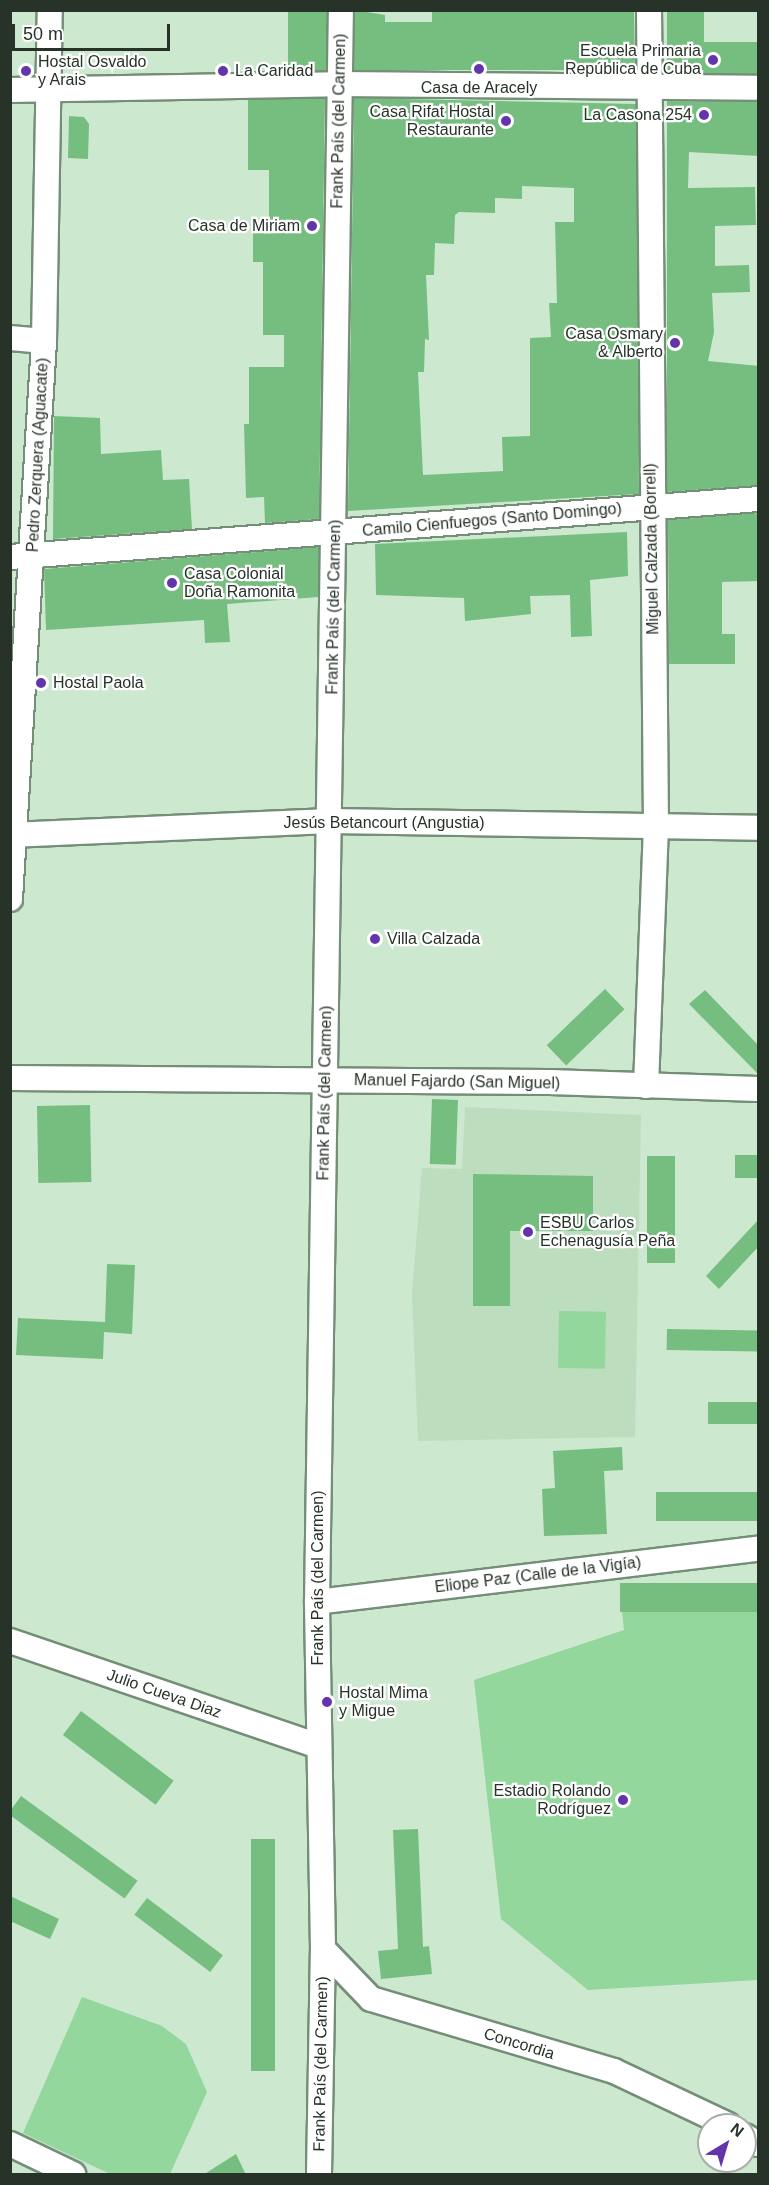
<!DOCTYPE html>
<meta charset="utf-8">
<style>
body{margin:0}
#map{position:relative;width:769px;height:2185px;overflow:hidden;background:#cce8cf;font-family:Helvetica,sans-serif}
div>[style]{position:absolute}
.built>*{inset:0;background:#bcdebf}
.green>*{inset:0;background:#93d79c;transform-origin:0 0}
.building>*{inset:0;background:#75be80;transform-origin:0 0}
.roads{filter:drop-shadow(2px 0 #748e77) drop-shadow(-2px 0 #748e77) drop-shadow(0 2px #748e77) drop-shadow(0 -2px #748e77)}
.street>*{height:24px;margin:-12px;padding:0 12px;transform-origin:12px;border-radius:12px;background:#fff}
.dots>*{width:16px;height:16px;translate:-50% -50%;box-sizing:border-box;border:3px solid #fff;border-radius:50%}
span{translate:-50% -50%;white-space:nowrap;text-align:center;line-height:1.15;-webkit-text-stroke:4.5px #fff;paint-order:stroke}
.poi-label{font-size:16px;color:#273228}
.right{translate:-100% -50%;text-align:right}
.left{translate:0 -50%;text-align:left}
.street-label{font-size:16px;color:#273228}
.frame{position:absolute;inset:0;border:12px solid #273228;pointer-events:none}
.north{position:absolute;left:697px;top:2113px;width:60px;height:60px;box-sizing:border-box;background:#fff;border:2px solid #a9ada9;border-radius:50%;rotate:38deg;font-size:16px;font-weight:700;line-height:24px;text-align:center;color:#273228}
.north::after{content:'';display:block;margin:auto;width:21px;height:27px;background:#6235ad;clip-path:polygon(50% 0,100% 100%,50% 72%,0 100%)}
.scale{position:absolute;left:12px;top:24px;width:158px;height:27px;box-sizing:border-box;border:3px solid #273228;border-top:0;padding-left:8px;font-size:18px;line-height:21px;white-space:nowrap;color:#273228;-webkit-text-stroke:4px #fff;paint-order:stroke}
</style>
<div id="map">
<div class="built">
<i style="clip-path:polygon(465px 1107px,641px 1115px,635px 1437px,418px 1441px,412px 1294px,422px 1168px,462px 1169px)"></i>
</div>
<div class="green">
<i style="left:559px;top:1311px;width:47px;height:57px;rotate:1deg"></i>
<i style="clip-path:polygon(758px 1583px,758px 1980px,588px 1990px,501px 1919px,474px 1680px,624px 1630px,621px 1602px)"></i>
<i style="clip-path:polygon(82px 1997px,162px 2026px,186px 2044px,207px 2092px,170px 2174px,110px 2174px,23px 2133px)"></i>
</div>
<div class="building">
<i style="left:288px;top:10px;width:39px;height:61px"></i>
<i style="clip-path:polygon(355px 10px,385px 15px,385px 22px,432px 22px,432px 10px,634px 10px,635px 70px,354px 70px)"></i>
<i style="clip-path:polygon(667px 10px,704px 10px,704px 42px,759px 42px,759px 74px,667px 73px)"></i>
<i style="clip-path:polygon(325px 98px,319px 519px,265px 523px,264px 497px,246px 498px,244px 424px,249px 424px,249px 367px,284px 367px,284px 335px,263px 335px,263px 262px,253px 262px,253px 231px,269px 231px,269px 170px,248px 170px,248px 100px)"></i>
<i style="clip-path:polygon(evenodd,354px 98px,636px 104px,639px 494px,348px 511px,354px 98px,522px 186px,574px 188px,574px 222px,555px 222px,557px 303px,549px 303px,551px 337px,530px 338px,530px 436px,502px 437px,503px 471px,423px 475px,418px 372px,424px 372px,425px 339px,429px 340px,426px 275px,434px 275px,435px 243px,454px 244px,455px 215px,459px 212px,495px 213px,495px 198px,522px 199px,522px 186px)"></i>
<i style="clip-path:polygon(667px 101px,759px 102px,759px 156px,689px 152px,688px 188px,755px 187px,756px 225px,715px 226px,715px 266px,749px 265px,750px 292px,712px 293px,714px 332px,708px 361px,759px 366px,759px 485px,667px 492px)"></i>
<i style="clip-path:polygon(69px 116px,84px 117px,89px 124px,88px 159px,68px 158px)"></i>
<i style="clip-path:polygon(54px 416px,100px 418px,101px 454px,161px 450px,163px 480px,189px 479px,192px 529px,53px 539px)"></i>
<i style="clip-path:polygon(759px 513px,759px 581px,722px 582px,722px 634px,735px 634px,735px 664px,669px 664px,668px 520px)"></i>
<i style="clip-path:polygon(627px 532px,628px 576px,590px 580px,592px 636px,571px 637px,570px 595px,530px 596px,531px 614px,465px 621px,464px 598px,376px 595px,375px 544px)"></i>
<i style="clip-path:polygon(319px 547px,318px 597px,227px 604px,230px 642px,205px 643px,204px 620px,46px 630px,44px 569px)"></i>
<i style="left:605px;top:989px;width:28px;height:81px;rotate:46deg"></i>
<i style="clip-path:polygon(705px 990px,759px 1046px,759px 1075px,689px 1004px)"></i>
<i style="left:432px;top:1099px;width:26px;height:65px;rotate:2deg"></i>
<i style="left:90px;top:1105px;width:77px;height:53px;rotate:89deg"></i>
<i style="left:735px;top:1155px;width:24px;height:23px"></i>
<i style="left:647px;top:1156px;width:28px;height:107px"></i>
<i style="clip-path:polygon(473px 1174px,593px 1176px,593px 1231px,510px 1231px,510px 1306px,473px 1306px)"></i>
<i style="clip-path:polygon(759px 1219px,759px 1246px,719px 1289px,706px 1276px)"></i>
<i style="clip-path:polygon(107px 1264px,135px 1265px,132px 1334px,104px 1332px,103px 1359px,16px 1355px,18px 1318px,105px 1322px)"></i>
<i style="left:667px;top:1329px;width:92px;height:21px;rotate:1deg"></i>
<i style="left:708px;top:1402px;width:51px;height:22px"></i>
<i style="clip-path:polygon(622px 1447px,623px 1470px,604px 1471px,607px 1534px,544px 1536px,542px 1489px,555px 1488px,553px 1451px)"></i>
<i style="left:759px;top:1492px;width:29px;height:103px;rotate:90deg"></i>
<i style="left:759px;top:1583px;width:29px;height:139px;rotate:90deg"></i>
<i style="left:81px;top:1711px;width:116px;height:30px;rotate:37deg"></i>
<i style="left:21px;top:1796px;width:144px;height:22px;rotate:36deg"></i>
<i style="clip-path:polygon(418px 1829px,423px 1947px,429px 1946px,432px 1974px,381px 1979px,378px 1951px,398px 1949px,393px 1830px)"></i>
<i style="left:251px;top:1839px;width:24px;height:232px"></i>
<i style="clip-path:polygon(10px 1896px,59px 1919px,50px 1939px,10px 1921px)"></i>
<i style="left:147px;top:1898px;width:95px;height:21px;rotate:37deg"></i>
<i style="clip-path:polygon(236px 2154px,246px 2175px,203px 2175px)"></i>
</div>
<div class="roads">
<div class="street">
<i style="left:10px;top:90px;width:328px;rotate:-1deg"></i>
<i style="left:338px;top:84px;width:420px;rotate:0.5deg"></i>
<i style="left:10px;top:338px;width:34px;rotate:5deg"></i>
<i style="left:10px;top:557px;width:750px;rotate:-4.43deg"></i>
<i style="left:10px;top:835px;width:320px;rotate:-2.5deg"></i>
<i style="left:330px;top:821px;width:428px;rotate:0.9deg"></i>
<i style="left:10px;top:899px;width:559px;rotate:-86.51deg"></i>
<i style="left:44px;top:341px;width:331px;rotate:-89deg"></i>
<i style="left:10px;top:1078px;width:540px;rotate:0.42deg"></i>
<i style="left:550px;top:1082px;width:208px;rotate:1.9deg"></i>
<i style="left:646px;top:1086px;width:260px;rotate:-87.8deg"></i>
<i style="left:656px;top:826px;width:816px;rotate:-90.49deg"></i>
<i style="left:317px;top:1602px;width:444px;rotate:-6.9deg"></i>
<i style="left:10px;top:1641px;width:325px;rotate:18.8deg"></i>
<i style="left:323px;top:1949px;width:69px;rotate:46.2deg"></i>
<i style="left:371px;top:1999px;width:253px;rotate:16.5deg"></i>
<i style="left:614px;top:2071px;width:126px;rotate:25.3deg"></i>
<i style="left:745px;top:2136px;width:15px;rotate:32deg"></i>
<i style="left:10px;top:2144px;width:70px;rotate:25.5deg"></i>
<i style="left:319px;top:2174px;width:225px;rotate:-89deg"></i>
<i style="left:323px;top:1949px;width:347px;rotate:-91deg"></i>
<i style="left:317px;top:1602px;width:1592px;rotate:-89.14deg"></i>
</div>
</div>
<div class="dots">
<i style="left:713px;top:60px;background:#6235ad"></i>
<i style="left:479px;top:69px;background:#6235ad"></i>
<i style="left:26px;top:71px;background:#6235ad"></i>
<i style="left:223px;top:71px;background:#6235ad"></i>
<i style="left:704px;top:115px;background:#6235ad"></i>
<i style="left:506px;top:121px;background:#6235ad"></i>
<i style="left:312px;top:226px;background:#6235ad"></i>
<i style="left:675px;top:343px;background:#6235ad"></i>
<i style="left:172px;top:583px;background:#6235ad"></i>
<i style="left:41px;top:683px;background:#6235ad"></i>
<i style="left:375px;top:939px;background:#6235ad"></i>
<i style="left:528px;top:1232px;background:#6235ad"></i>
<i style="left:327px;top:1702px;background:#6235ad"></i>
<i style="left:623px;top:1800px;background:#6235ad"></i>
</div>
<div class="poi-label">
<span class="right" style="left:701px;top:60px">Escuela Primaria<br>República de Cuba</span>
<span class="left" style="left:38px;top:71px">Hostal Osvaldo<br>y Arais</span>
<span class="left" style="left:235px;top:71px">La Caridad</span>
<span style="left:479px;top:88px">Casa de Aracely</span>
<span class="right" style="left:494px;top:121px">Casa Rifat Hostal<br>Restaurante</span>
<span class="right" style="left:692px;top:115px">La Casona 254</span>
<span class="right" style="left:300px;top:226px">Casa de Miriam</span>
<span class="right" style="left:663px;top:343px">Casa Osmary<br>&amp; Alberto</span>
<span class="left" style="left:184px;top:583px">Casa Colonial<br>Doña Ramonita</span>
<span class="left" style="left:53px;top:683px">Hostal Paola</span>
<span class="left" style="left:387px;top:939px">Villa Calzada</span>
<span class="left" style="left:540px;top:1232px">ESBU Carlos<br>Echenagusía Peña</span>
<span class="left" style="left:339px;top:1702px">Hostal Mima<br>y Migue</span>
<span class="right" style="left:611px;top:1800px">Estadio Rolando<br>Rodríguez</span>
</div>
<div class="street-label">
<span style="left:339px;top:121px;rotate:-89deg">Frank País (del Carmen)</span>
<span style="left:38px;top:455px;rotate:-87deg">Pedro Zerquera (Aguacate)</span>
<span style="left:492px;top:520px;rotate:-5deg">Camilo Cienfuegos (Santo Domingo)</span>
<span style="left:652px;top:549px;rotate:-91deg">Miguel Calzada (Borrell)</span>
<span style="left:334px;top:607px;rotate:-89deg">Frank País (del Carmen)</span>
<span style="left:384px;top:823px">Jesús Betancourt (Angustia)</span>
<span style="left:457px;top:1082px;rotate:1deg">Manuel Fajardo (San Miguel)</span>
<span style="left:325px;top:1093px;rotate:-89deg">Frank País (del Carmen)</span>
<span style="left:538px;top:1575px;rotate:-7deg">Eliope Paz (Calle de la Vigía)</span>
<span style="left:318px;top:1578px;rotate:-90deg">Frank País (del Carmen)</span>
<span style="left:164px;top:1694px;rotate:19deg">Julio Cueva Diaz</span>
<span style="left:519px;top:2044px;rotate:17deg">Concordia</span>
<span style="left:321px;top:2064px;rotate:-89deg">Frank País (del Carmen)</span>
</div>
<div class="frame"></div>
<div class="north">N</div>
<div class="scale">50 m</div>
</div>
